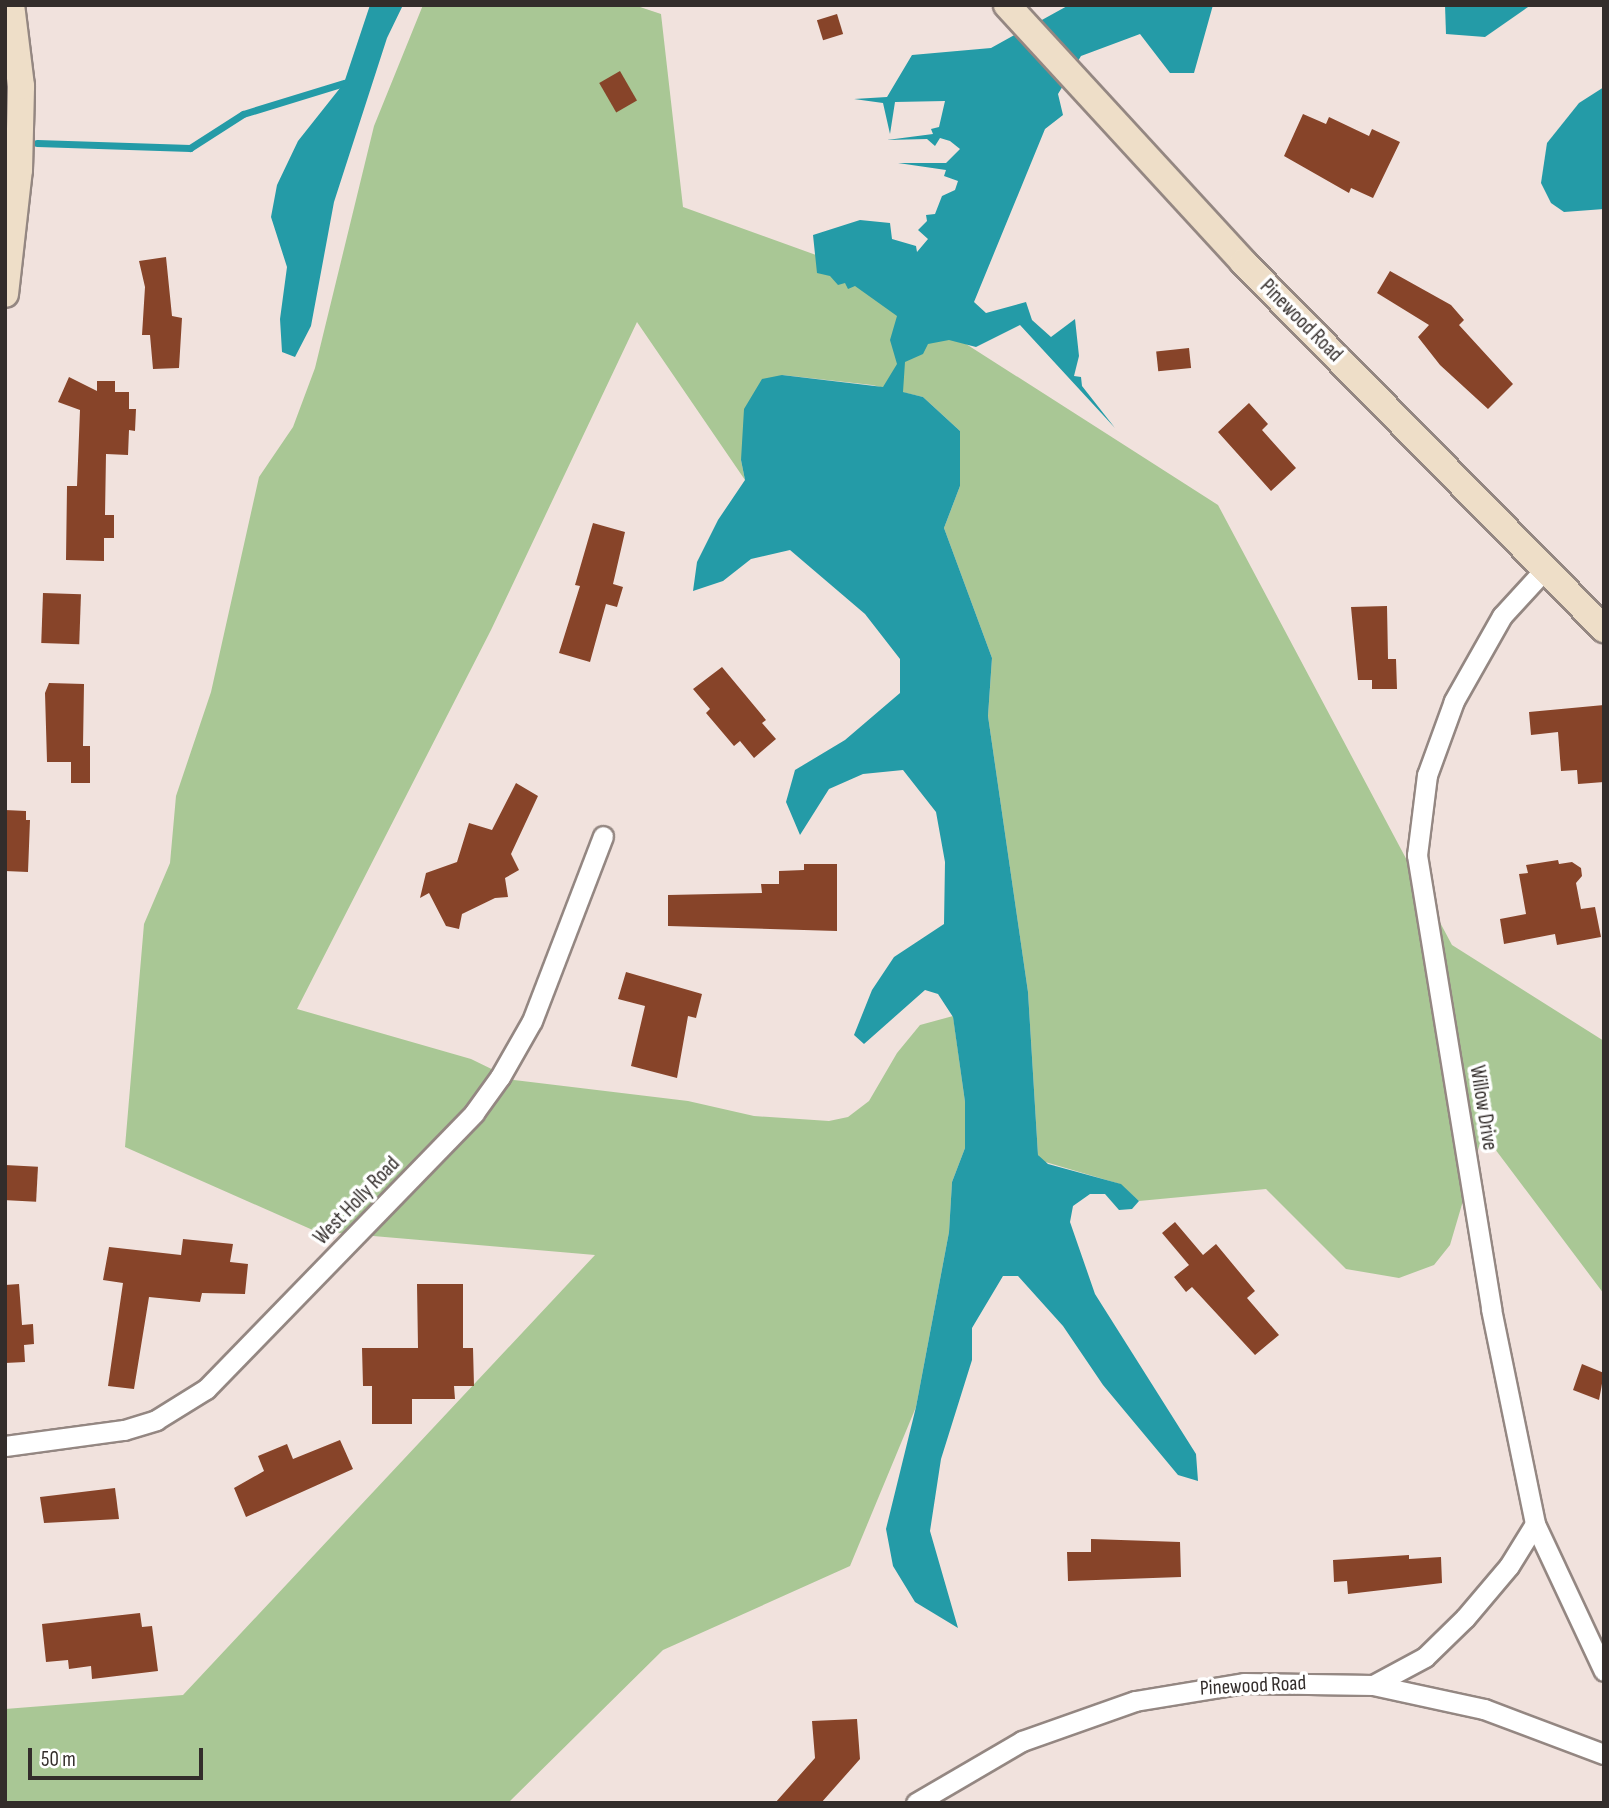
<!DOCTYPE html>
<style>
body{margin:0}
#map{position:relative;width:1609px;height:1808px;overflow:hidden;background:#f1e2dd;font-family:"Sofia Sans Condensed",sans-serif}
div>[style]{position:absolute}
.green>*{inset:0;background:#a9c795}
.water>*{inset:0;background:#249ba7}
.stream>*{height:7px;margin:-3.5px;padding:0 3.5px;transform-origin:3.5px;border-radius:3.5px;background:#249ba7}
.building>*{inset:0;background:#874429;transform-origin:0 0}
.roads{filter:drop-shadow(2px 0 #948782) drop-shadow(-2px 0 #948782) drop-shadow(0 2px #948782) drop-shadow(0 -2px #948782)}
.street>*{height:19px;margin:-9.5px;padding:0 9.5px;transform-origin:9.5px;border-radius:9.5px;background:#fff}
.secondary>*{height:26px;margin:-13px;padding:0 13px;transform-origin:13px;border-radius:13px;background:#eedec8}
span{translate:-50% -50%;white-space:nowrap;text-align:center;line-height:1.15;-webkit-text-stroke:7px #fff;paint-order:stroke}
.street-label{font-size:21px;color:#332d2b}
.frame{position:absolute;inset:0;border:7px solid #332d2b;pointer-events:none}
.scale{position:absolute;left:28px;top:1748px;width:175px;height:32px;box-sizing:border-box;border:4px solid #332d2b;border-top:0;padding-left:9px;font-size:21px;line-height:24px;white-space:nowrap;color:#332d2b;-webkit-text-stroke:5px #fff;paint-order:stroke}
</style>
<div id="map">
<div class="green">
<i style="clip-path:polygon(423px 5px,634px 5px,661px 14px,683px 207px,841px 264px,1218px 505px,1452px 945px,1604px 1041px,1604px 1294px,1483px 1133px,1450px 1245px,1434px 1265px,1399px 1278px,1346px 1269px,1266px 1189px,1139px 1201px,1120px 1184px,1042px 1161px,1038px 1155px,1028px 992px,988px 716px,992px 658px,944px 528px,960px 486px,960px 431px,923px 397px,872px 385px,782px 375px,741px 460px,745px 480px,637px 322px,491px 630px,297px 1009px,471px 1059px,514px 1080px,688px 1101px,754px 1116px,829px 1121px,848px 1117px,869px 1101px,897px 1053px,920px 1025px,953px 1016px,965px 1102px,965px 1148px,952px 1182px,949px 1232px,916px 1407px,850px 1566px,663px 1650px,508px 1803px,5px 1803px,5px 1709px,183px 1695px,595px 1255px,315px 1231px,125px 1147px,144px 924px,170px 863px,176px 796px,211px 692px,259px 477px,293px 427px,315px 368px,374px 126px)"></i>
</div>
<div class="water">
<i style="clip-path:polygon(370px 5px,403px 5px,387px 38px,334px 202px,311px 326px,295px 357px,282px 352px,280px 319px,287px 267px,271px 217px,277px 185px,298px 141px,344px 83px)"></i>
<i style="clip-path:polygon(1069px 5px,1213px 5px,1194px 73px,1170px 73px,1140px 34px,1081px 56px,1058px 94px,1063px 115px,1045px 129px,974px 302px,986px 313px,1026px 302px,1032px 320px,1051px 337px,1075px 319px,1079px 356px,1074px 376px,1081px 377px,1082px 386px,1115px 428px,1020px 325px,976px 347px,949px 340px,928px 344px,923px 354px,905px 362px,903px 392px,923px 397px,960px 431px,960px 486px,944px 528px,992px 658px,988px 716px,1028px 992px,1038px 1155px,1048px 1164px,1121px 1184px,1139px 1201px,1132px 1209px,1119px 1210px,1105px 1194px,1090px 1194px,1073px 1206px,1070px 1222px,1095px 1294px,1196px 1454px,1198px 1481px,1178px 1475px,1103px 1385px,1063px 1326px,1018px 1276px,1003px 1276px,972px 1328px,972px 1360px,941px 1459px,930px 1531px,958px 1628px,915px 1602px,893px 1566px,886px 1529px,916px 1407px,949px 1232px,952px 1182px,965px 1148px,965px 1102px,953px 1017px,938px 994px,925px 990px,864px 1044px,854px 1035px,872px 990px,894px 957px,944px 924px,945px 862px,936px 812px,903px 770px,863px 774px,829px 789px,800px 835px,786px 802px,795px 770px,845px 740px,900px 693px,900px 659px,865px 614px,790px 550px,751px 559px,723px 581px,693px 591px,697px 562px,718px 520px,745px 480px,741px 460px,744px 409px,762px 379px,782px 375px,883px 387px,897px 364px,890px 340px,897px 316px,855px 286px,848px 289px,845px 283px,838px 285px,830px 276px,817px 273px,813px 235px,860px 220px,890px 223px,892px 239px,916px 246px,917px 252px,928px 239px,918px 230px,927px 221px,926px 215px,935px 214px,942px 196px,955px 190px,958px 181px,944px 176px,946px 170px,898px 163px,946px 163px,960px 149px,950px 141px,940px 138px,935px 146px,927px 139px,887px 140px,933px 134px,931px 129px,939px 127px,945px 101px,895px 102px,890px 134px,883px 103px,854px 99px,887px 97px,912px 55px,991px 48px)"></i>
<i style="clip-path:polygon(1445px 5px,1531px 5px,1485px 37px,1446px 34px)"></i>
<i style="clip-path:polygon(1604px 87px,1604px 209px,1564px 212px,1551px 203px,1541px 183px,1547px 143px,1579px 103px)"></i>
</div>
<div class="stream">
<i style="left:37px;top:143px;width:153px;rotate:1.9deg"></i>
<i style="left:190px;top:148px;width:63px;rotate:-32.7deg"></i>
<i style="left:243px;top:114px;width:106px;rotate:-17.1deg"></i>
</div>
<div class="building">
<i style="left:837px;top:14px;width:21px;height:21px;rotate:73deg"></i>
<i style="left:620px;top:71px;width:34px;height:24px;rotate:60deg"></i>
<i style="clip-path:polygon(1303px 114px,1326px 124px,1329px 117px,1369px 136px,1372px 129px,1400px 142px,1373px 198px,1351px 188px,1349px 193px,1284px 156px)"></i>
<i style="clip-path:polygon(166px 257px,172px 316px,182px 318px,179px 368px,153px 369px,150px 335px,142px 335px,145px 287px,139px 261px)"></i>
<i style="clip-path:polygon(1390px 271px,1451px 305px,1464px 320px,1459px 325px,1513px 384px,1488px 409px,1440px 365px,1418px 337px,1429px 325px,1377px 293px)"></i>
<i style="left:1189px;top:348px;width:20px;height:33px;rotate:84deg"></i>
<i style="clip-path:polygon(69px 377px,97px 391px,97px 381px,115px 381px,115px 392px,129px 392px,129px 409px,136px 409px,135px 431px,129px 430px,128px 455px,106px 454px,105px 515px,114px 515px,114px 538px,104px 538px,104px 561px,66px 560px,67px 486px,77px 486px,80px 410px,58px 402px)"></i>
<i style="clip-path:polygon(1249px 403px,1268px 424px,1262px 430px,1296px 468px,1271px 491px,1218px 432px)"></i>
<i style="clip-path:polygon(593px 523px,625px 532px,613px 584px,623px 587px,617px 607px,606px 604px,590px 662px,559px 653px,580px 586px,575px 585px)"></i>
<i style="left:43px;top:593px;width:38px;height:50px;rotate:2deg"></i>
<i style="clip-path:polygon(1387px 606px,1388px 659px,1396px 659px,1397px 689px,1372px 689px,1372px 680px,1358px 680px,1351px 607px)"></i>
<i style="clip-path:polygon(722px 667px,766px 720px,762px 723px,776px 739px,754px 758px,740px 741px,734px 746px,706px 713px,710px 709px,693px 689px)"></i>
<i style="clip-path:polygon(49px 683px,84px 684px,83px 746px,90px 746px,90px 783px,71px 783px,71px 762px,47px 762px,45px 693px)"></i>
<i style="clip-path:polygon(1604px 705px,1604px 782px,1578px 784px,1577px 770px,1561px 771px,1558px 732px,1531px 735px,1529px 712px)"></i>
<i style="clip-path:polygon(516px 783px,538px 796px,511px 854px,519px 870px,505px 878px,508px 897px,495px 898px,462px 914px,459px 929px,446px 926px,429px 893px,420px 898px,426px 873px,457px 862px,469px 823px,492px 830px)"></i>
<i style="clip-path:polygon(5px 810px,26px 811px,26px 820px,30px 820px,28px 872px,5px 871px)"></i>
<i style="clip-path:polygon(1558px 860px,1559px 864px,1572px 862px,1581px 868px,1582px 876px,1576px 883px,1581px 909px,1595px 907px,1601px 937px,1557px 945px,1555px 934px,1504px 944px,1500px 919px,1526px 914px,1519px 874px,1528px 873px,1526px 865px)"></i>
<i style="clip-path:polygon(804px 864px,837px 864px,837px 931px,668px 926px,668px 895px,762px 893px,761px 884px,779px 884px,779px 871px,804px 870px)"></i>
<i style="clip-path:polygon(626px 972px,702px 994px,696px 1018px,688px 1016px,677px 1078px,631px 1066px,645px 1006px,618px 999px)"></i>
<i style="left:5px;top:1165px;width:33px;height:35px;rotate:3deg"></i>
<i style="clip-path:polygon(1175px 1222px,1203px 1255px,1216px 1244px,1255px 1291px,1247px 1298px,1279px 1335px,1255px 1355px,1192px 1287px,1186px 1292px,1174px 1277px,1189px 1265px,1162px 1233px)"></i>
<i style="clip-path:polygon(183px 1239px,233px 1244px,230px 1262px,248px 1264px,245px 1294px,202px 1293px,200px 1302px,149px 1297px,134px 1389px,108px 1386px,123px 1283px,103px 1280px,109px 1247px,181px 1255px)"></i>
<i style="clip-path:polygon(19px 1284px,22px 1325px,33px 1324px,34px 1344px,24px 1345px,25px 1362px,5px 1363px,5px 1285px)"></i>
<i style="clip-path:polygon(417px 1284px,463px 1284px,463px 1348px,473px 1348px,474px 1386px,454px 1386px,455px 1399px,412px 1399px,412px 1424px,372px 1424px,372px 1386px,363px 1386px,362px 1348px,418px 1348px)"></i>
<i style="clip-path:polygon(1582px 1364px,1604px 1373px,1599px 1400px,1573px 1390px)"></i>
<i style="clip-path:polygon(340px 1440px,353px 1469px,246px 1517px,234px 1488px,264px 1471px,258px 1456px,287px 1444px,293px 1459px)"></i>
<i style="clip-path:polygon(115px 1488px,119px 1519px,44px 1523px,40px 1497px)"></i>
<i style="clip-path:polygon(1091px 1539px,1180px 1542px,1181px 1577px,1068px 1581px,1067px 1552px,1091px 1552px)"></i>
<i style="clip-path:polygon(1409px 1555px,1409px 1559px,1441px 1557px,1442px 1583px,1348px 1594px,1347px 1581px,1334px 1582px,1333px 1560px)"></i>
<i style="clip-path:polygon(140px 1613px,142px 1627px,152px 1626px,158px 1671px,92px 1679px,91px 1666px,69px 1669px,68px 1660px,46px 1662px,42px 1624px)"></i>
<i style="clip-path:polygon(857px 1719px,860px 1759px,821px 1803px,775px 1803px,815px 1758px,812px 1721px)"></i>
</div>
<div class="roads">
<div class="street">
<i style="left:1546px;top:568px;width:65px;rotate:132.5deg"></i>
<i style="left:1502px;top:616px;width:98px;rotate:119.5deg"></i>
<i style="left:1454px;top:701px;width:79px;rotate:110deg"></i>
<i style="left:1427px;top:775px;width:81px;rotate:97.1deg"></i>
<i style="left:1417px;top:855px;width:460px;rotate:80.7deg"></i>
<i style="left:1491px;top:1309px;width:219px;rotate:78.4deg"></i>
<i style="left:1535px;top:1524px;width:162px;rotate:64.9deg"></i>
<i style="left:5px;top:1446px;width:120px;rotate:-7.7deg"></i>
<i style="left:124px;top:1430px;width:34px;rotate:-17deg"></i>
<i style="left:156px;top:1420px;width:59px;rotate:-31.8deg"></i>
<i style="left:206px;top:1389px;width:385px;rotate:-45.8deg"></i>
<i style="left:474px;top:1113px;width:44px;rotate:-54.2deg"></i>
<i style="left:500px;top:1077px;width:64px;rotate:-60.3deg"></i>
<i style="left:532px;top:1021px;width:198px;rotate:-69deg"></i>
<i style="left:1373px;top:1685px;width:59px;rotate:-28.3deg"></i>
<i style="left:1425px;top:1657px;width:56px;rotate:-44.3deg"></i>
<i style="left:1465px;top:1618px;width:68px;rotate:-49.8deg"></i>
<i style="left:1509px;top:1566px;width:49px;rotate:-58.2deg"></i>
<i style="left:916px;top:1803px;width:123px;rotate:-30.3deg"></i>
<i style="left:1022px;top:1741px;width:120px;rotate:-19.5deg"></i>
<i style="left:1135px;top:1701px;width:110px;rotate:-9.4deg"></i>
<i style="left:1244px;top:1683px;width:129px;rotate:0.9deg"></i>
<i style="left:1373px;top:1685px;width:114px;rotate:12.2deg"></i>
<i style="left:1484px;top:1709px;width:128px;rotate:20.6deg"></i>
</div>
<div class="secondary">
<i style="left:1007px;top:5px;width:349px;rotate:47.4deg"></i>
<i style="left:1243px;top:262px;width:515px;rotate:45.47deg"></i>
<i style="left:5px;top:294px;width:125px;rotate:-83.6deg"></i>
<i style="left:19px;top:170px;width:84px;rotate:-88.6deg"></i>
<i style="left:21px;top:86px;width:82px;rotate:-97deg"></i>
</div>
</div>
<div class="street-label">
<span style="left:1301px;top:321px;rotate:45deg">Pinewood Road</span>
<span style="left:1483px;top:1108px;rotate:81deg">Willow Drive</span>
<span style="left:357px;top:1201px;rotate:-46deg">West Holly Road</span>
<span style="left:1253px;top:1686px;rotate:-3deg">Pinewood Road</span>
</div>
<div class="frame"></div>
<div class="scale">50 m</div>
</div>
